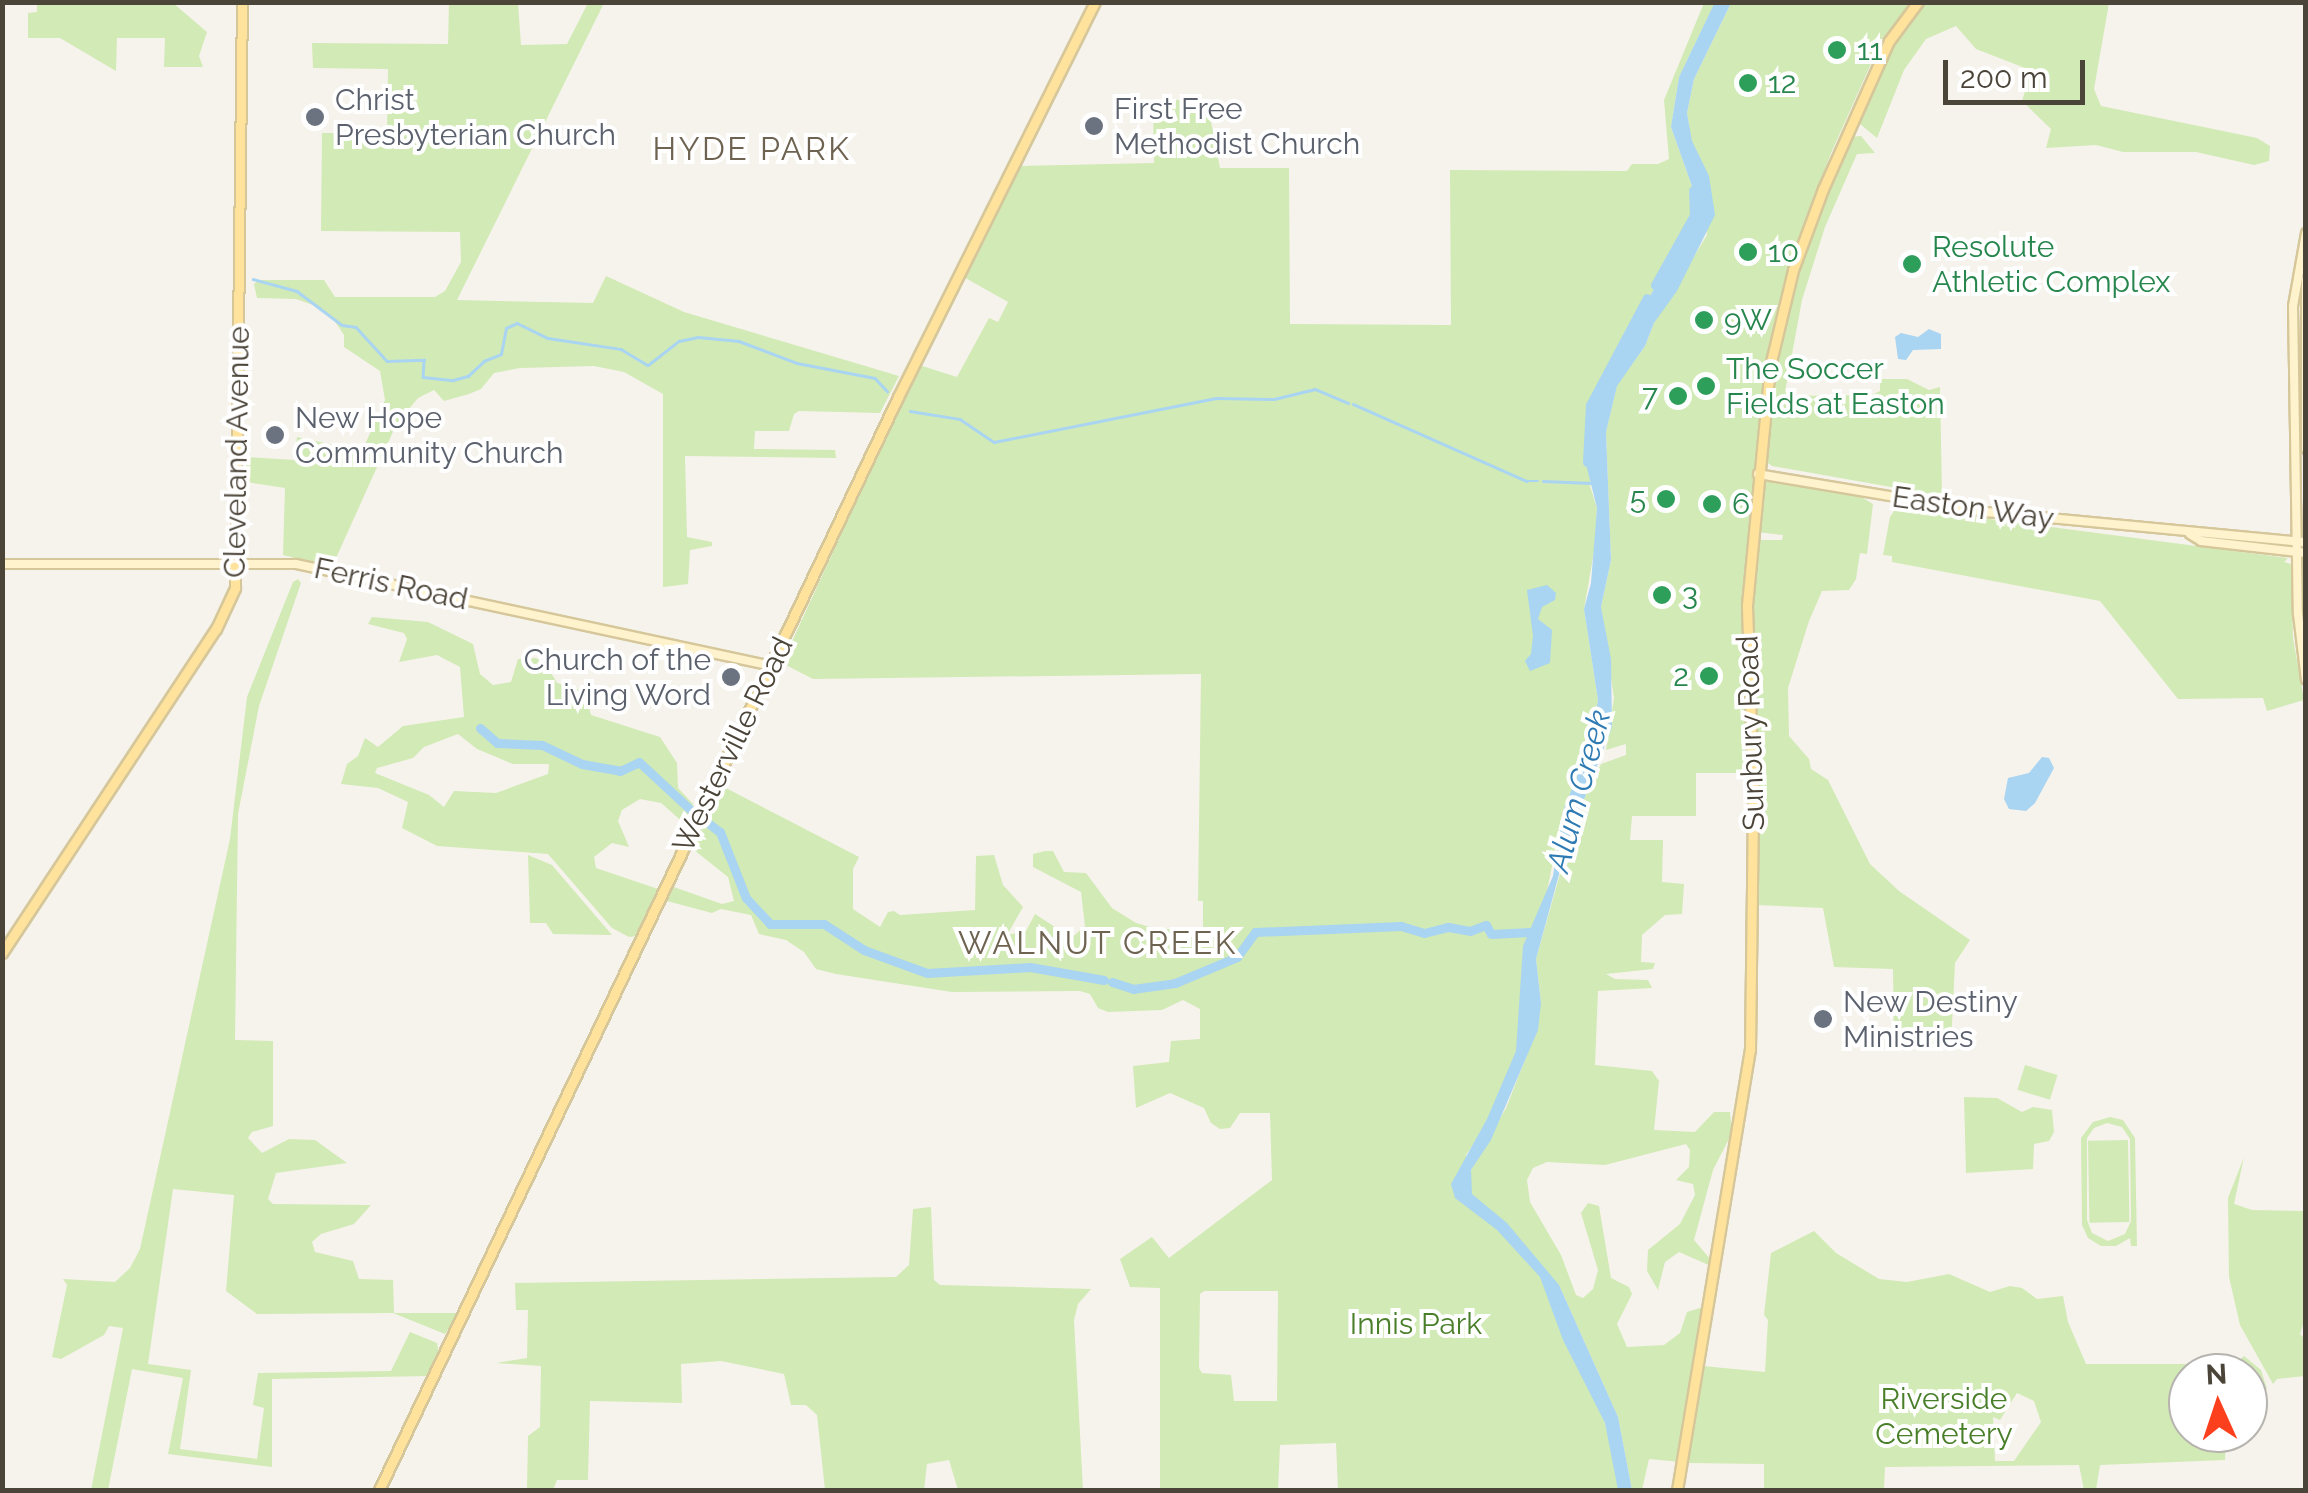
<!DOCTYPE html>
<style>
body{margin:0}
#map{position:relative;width:2308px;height:1493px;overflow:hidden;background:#f6f3ec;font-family:Raleway,sans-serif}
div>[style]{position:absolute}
.green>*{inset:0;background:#d2eab5;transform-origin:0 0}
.water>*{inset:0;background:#a9d4f2}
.stream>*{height:2.5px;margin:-1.25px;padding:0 1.25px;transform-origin:1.25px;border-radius:1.25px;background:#a9d4f2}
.river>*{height:9px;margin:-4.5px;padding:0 4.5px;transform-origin:4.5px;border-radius:4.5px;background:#a9d4f2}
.roads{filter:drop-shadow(2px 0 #d6c79b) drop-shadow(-2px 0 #d6c79b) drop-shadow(0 2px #d6c79b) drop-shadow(0 -2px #d6c79b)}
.secondary>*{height:8px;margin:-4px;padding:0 4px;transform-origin:4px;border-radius:4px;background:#fff3cd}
.primary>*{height:9px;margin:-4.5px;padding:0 4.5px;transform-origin:4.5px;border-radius:4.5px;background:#ffe39c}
.dots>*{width:28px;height:28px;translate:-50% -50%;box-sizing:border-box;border:5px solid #fff;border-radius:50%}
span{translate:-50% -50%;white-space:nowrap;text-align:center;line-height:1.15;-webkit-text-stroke:8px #fff;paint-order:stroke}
.leisure-label{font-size:30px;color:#27864d}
.left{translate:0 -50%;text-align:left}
.right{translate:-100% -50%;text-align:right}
.worship-label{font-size:30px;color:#5b616d}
.street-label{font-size:30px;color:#4b4439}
.park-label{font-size:30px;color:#4a7f2a}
.neighbourhood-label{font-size:32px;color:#6e6250;letter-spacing:2.5px}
.water-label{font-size:32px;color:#2e7ab2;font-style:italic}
.frame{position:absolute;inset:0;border:5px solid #4b4439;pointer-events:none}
.north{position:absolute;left:2168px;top:1353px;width:100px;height:100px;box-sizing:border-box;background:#fff;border:2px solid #b7b4b0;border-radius:50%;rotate:357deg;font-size:28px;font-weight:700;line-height:40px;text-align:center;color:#4b4439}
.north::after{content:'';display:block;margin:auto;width:35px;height:45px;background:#fc3f1d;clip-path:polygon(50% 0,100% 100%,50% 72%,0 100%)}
.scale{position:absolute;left:1943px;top:60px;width:142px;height:45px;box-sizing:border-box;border:5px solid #4b4439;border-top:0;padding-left:12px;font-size:30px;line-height:35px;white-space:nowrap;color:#4b4439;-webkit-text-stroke:8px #fff;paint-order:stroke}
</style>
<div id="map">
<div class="green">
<i style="clip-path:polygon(37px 3px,173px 3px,207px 32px,199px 56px,203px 67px,164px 67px,165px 38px,117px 38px,116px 71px,60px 38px,28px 38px,28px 13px,37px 12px)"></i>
<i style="clip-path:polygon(449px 3px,518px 3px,521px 45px,567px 44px,588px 3px,604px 3px,457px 300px,593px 303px,606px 276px,684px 312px,899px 376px,880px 413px,799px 411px,794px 414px,789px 431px,755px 431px,754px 449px,835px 450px,836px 458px,685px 456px,687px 537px,712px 542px,712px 546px,690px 550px,688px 584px,663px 587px,663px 394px,624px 372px,594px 366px,520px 368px,494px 373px,481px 389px,469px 394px,444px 401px,434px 390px,418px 398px,396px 425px,332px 567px,283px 555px,285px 488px,246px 482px,246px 457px,295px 460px,297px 437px,362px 451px,385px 400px,380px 371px,344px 347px,344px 335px,334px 320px,313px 305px,296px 299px,257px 298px,254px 284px,259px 280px,324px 280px,335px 297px,435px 297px,445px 291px,461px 262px,460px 232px,321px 231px,322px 133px,387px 133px,388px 69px,313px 68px,312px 43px,448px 44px)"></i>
<i style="clip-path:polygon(evenodd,1704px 3px,1715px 3px,1679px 77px,1671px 127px,1693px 189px,1694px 215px,1616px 359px,1600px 380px,1590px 486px,1597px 508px,1595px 546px,1584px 609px,1598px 700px,1588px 749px,1563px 811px,1532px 967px,1541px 1002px,1536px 959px,1578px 810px,1601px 764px,1626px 755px,1626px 744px,1606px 750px,1614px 698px,1601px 607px,1611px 560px,1606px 432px,1617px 385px,1645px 346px,1654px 323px,1707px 235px,1687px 113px,1694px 79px,1731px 3px,1911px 3px,1874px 57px,1831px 153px,1788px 271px,1768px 354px,1745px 581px,1745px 758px,1750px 769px,1748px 773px,1696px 773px,1696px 816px,1632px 816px,1630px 840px,1663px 840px,1662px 882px,1684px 884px,1682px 914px,1665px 915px,1642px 935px,1641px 962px,1655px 963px,1653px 969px,1606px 974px,1615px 979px,1648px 980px,1652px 988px,1598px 991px,1595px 1065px,1652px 1071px,1659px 1081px,1654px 1130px,1695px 1132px,1714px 1112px,1730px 1112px,1732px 1133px,1713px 1170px,1694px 1240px,1711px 1260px,1711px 1266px,1679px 1252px,1665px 1262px,1658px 1290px,1647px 1271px,1648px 1250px,1680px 1224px,1695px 1195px,1693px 1184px,1676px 1180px,1689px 1167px,1690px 1150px,1686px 1144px,1605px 1165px,1547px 1162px,1533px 1168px,1527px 1180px,1530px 1202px,1561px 1255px,1576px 1295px,1583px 1298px,1593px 1289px,1598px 1270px,1581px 1213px,1588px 1203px,1599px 1206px,1611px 1278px,1629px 1287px,1632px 1294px,1617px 1324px,1627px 1347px,1664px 1345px,1680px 1333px,1687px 1312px,1703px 1307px,1681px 1462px,1649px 1459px,1642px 1490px,1632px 1490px,1618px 1417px,1559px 1285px,1627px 1490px,1338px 1490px,1336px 1443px,1280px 1445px,1278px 1490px,1160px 1490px,1160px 1288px,1130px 1287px,1120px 1259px,1152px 1237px,1169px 1258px,1272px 1180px,1270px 1113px,1240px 1113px,1230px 1128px,1220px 1129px,1211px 1123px,1204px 1108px,1170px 1093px,1136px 1108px,1133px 1066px,1169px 1062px,1171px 1041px,1200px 1039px,1200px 1009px,1183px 1000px,1162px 1010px,1108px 1012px,1098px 1008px,1090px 994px,1080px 991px,952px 992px,836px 974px,816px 969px,804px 952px,786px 940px,759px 934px,751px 915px,721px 909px,712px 913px,663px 900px,671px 886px,722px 904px,734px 901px,728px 877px,689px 846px,718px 784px,859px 857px,853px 869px,853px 909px,880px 927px,888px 912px,894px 911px,900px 915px,975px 910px,976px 856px,994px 855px,1003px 885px,1023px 907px,1007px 935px,1026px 931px,1035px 914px,1055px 927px,1061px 938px,1069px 940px,1085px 926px,1081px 892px,1033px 867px,1033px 854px,1045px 851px,1053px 851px,1064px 872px,1086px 873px,1112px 908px,1136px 923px,1157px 929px,1203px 929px,1203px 901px,1198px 901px,1201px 674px,813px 679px,782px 663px,919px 365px,957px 377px,989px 318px,998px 322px,1008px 302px,962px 276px,1018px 166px,1154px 163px,1153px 101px,1201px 99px,1207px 101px,1220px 168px,1289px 168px,1290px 324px,1451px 325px,1450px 170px,1627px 171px,1632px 164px,1658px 164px,1669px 159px,1664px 100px,1704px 3px,1538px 1027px,1506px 1108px,1471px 1170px,1471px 1180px,1466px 1155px,1485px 1128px,1538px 1027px,1704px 3px,1204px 1291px,1278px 1291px,1277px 1401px,1234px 1401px,1231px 1375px,1202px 1373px,1199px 1368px,1200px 1294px,1204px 1291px)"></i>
<i style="clip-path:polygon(1921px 3px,2109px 3px,2094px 89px,2101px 106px,2257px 138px,2270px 146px,2269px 161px,2254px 165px,2196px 152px,2123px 152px,2096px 145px,2046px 148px,2051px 129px,2022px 101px,2027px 85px,2025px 68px,1976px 49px,1956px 26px,1926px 39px,1904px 70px,1877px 138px,1860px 124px,1859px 115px,1891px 44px)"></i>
<i style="clip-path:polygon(1861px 136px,1875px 153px,1857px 154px,1825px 227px,1802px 300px,1785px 392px,1791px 396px,1872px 395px,1880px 391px,1880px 379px,1907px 379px,1929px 390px,1940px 387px,1942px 496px,1772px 466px,1764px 460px,1780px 330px,1807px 237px,1850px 137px)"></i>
<i style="clip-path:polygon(1768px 480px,1863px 498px,1873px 504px,1867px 554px,1860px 553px,1856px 579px,1849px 590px,1822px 591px,1809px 621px,1788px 688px,1789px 736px,1809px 759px,1811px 769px,1828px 780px,1870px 864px,1899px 891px,1970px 940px,1955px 963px,1951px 1044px,1894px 1045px,1893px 969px,1834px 967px,1823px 908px,1757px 905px,1751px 655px,1756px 540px,1782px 540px,1783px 535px,1757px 532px,1760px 486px)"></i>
<i style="clip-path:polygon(1897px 507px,2288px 558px,2284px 562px,2291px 564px,2293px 638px,2304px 700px,2267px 711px,2263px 698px,2178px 699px,2100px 601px,1892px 562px,1892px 556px,1883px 555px,1890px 517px)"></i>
<i style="clip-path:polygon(298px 579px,301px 583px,259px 706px,238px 814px,235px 1040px,273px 1041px,273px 1126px,252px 1132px,248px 1138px,262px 1153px,289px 1139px,315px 1140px,347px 1163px,276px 1173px,268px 1199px,273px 1204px,371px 1205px,354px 1224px,321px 1234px,312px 1242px,315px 1252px,353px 1261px,359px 1279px,393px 1280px,394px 1313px,459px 1313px,445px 1334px,393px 1313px,257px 1314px,226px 1291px,234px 1195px,173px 1189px,148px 1364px,191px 1370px,180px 1449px,257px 1459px,264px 1408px,253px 1405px,258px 1373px,391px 1371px,410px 1332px,437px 1343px,439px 1354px,430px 1376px,272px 1379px,272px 1467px,168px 1454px,183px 1378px,132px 1369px,108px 1490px,91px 1490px,123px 1328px,109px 1326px,104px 1335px,61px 1359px,52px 1357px,67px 1285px,63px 1279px,115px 1282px,130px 1268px,140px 1249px,230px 839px,247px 697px,293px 582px)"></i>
<i style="clip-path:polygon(evenodd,372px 617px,428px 622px,473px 644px,480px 674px,493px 685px,511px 682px,518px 659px,536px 658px,546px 664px,557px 683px,584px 691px,591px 715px,660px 737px,677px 763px,678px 788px,693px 804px,685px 824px,661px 803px,640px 799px,622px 810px,618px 821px,629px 847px,612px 843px,594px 857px,596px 868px,658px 889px,637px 936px,629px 937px,612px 928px,548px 854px,437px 846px,402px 828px,408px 802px,378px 788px,341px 784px,347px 764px,358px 756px,365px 738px,378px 747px,403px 726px,464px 717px,460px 667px,437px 655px,399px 662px,407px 639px,404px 633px,368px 624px,372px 617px,458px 734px,477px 749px,513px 764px,549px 764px,548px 774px,496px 793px,454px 791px,444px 807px,429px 795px,375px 773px,377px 768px,413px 758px,424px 747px,458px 734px)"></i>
<i style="clip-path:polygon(528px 855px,552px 865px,612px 935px,553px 934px,546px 923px,530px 923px)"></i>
<i style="left:2025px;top:1065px;width:34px;height:26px;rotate:17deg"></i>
<i style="clip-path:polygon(1964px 1097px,1997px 1098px,2022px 1112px,2033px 1107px,2052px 1110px,2054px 1132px,2049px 1141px,2034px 1144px,2033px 1169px,1966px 1173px)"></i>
<i style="clip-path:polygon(evenodd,2110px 1117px,2123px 1120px,2135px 1138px,2137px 1246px,2131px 1246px,2130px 1238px,2116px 1246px,2101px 1246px,2088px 1238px,2082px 1225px,2081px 1138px,2093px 1122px,2110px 1117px,2107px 1123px,2122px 1127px,2130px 1139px,2131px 1221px,2125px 1234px,2108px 1241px,2092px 1233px,2087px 1220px,2087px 1138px,2094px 1128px,2107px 1123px)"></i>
<i style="left:2128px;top:1140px;width:82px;height:40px;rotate:89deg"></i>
<i style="clip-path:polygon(2244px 1157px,2234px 1204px,2252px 1210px,2305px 1211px,2305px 1319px,2300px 1334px,2305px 1339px,2305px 1376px,2277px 1379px,2273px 1384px,2240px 1325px,2229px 1277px,2228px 1198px)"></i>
<i style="clip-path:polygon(931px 1207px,934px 1280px,940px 1285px,1091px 1289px,1078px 1304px,1074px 1320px,1083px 1490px,958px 1490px,949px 1460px,927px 1464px,924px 1490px,825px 1490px,817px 1415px,806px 1405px,791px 1405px,784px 1374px,721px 1361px,681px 1364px,682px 1403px,590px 1401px,588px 1480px,557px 1480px,553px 1490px,527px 1490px,528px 1436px,540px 1427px,541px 1366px,496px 1363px,527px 1358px,528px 1310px,516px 1310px,515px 1283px,896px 1277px,909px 1265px,913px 1209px)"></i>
<i style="clip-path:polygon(evenodd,1814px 1231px,1836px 1253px,1879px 1279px,1907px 1282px,1949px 1274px,1990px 1292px,2010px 1286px,2022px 1288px,2037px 1299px,2063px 1296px,2068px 1322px,2086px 1364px,2235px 1364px,2244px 1356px,2261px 1370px,2267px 1389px,2248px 1401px,2248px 1373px,2188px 1373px,2188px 1433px,2226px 1433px,2225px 1460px,2100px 1465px,2096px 1490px,2084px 1490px,2079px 1465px,1885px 1467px,1884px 1490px,1764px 1490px,1764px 1464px,1688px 1463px,1703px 1366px,1765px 1372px,1768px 1320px,1764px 1315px,1771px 1253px,1814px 1231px,2017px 1393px,2034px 1401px,2041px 1422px,2014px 1461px,1995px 1461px,1993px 1417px,2000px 1420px,2017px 1393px)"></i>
</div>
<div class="water">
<i style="clip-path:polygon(1715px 2px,1731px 3px,1694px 79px,1687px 113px,1692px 141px,1709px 176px,1715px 215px,1677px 291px,1654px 323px,1645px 346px,1617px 386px,1606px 432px,1611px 560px,1601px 607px,1611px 659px,1612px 727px,1569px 838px,1536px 959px,1541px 1003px,1538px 1030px,1491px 1140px,1471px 1170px,1472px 1194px,1507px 1223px,1559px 1285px,1618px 1417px,1632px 1490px,1618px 1490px,1605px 1423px,1563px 1340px,1540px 1277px,1497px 1230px,1455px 1198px,1451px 1184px,1487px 1119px,1516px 1051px,1523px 946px,1553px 876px,1563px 811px,1588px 749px,1598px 700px,1584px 609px,1591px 583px,1597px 508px,1585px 460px,1590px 405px,1600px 380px,1616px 359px,1694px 215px,1693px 189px,1671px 127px,1679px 77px)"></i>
<i style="clip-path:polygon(1929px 329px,1941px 334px,1941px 349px,1913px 350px,1906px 360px,1898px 359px,1895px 337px,1901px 333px,1918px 337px)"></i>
<i style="clip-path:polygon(1547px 585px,1556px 593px,1555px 600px,1542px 607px,1538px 619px,1552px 630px,1550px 663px,1530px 671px,1525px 661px,1531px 654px,1533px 636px,1527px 590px)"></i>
<i style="clip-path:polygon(2042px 757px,2049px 758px,2054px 768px,2035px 803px,2026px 811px,2009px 809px,2004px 799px,2008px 778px,2029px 773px)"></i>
</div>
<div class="stream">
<i style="left:253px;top:279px;width:46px;rotate:15.3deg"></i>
<i style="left:297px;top:291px;width:56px;rotate:37.1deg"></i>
<i style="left:342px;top:325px;width:14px;rotate:8deg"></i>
<i style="left:356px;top:327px;width:46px;rotate:47.6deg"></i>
<i style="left:387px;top:361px;width:37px;rotate:-2deg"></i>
<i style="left:424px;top:360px;width:17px;rotate:93deg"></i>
<i style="left:423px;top:377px;width:30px;rotate:6deg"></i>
<i style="left:453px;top:380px;width:16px;rotate:-15deg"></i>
<i style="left:468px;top:376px;width:22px;rotate:-43deg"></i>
<i style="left:484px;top:361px;width:18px;rotate:-22deg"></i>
<i style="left:501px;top:354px;width:26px;rotate:-79deg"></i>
<i style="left:506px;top:328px;width:12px;rotate:-24deg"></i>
<i style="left:517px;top:323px;width:34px;rotate:26deg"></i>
<i style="left:548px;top:338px;width:74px;rotate:8.6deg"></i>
<i style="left:621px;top:349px;width:31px;rotate:31deg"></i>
<i style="left:648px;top:365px;width:39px;rotate:-38deg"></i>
<i style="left:679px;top:341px;width:19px;rotate:-12deg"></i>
<i style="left:698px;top:337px;width:41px;rotate:5.6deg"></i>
<i style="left:739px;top:341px;width:62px;rotate:20.8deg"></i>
<i style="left:797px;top:363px;width:79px;rotate:10.9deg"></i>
<i style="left:875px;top:378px;width:18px;rotate:47deg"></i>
<i style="left:1353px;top:404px;width:190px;rotate:23.9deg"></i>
<i style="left:1527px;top:481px;width:11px"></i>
<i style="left:910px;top:411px;width:51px;rotate:9.1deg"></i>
<i style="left:960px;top:419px;width:41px;rotate:34.1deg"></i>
<i style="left:994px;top:442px;width:226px;rotate:-11.2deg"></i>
<i style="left:1216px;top:398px;width:58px;rotate:1deg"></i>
<i style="left:1274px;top:399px;width:42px;rotate:-13.7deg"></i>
<i style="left:1315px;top:389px;width:36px;rotate:23deg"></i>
<i style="left:1543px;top:481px;width:49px;rotate:2.3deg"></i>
</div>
<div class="river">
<i style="left:1655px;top:285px;width:80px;rotate:-60.9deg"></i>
<i style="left:1694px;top:215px;width:25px;rotate:-92deg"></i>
<i style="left:1587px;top:462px;width:57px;rotate:-87deg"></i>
<i style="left:1590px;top:405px;width:121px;rotate:-62deg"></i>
<i style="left:480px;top:728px;width:23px;rotate:41deg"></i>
<i style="left:497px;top:743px;width:45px;rotate:2.5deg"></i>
<i style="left:542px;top:745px;width:44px;rotate:25.4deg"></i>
<i style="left:582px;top:764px;width:39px;rotate:10deg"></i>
<i style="left:620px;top:771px;width:21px;rotate:-25deg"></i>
<i style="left:639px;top:762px;width:75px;rotate:42.8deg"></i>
<i style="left:704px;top:820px;width:20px;rotate:37deg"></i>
<i style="left:720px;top:832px;width:71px;rotate:68.5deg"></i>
<i style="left:746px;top:898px;width:35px;rotate:47deg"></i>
<i style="left:770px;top:924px;width:54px"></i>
<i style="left:824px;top:924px;width:48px;rotate:33deg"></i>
<i style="left:864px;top:950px;width:67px;rotate:20.1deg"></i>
<i style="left:927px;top:973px;width:103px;rotate:-3.3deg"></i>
<i style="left:1030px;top:967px;width:75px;rotate:10deg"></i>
<i style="left:1112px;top:982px;width:22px;rotate:18deg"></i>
<i style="left:1133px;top:989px;width:42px;rotate:-8.1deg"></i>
<i style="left:1175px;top:983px;width:67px;rotate:-22.8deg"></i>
<i style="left:1237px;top:957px;width:31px;rotate:-54deg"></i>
<i style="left:1255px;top:932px;width:146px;rotate:-2.4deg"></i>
<i style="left:1401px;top:926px;width:24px;rotate:17deg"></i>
<i style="left:1424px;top:933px;width:25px;rotate:-14deg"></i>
<i style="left:1448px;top:927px;width:22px;rotate:10deg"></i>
<i style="left:1470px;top:931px;width:17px;rotate:-21deg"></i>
<i style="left:1486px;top:925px;width:10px;rotate:61deg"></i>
<i style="left:1491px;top:934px;width:38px;rotate:-3deg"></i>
</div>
<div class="roads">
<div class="secondary">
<i style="left:2306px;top:233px;width:74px;rotate:100.1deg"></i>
<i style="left:2293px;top:306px;width:308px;rotate:89.1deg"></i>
<i style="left:2298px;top:614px;width:66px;rotate:83.1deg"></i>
<i style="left:2306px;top:280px;width:169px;rotate:90deg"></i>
<i style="left:1758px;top:474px;width:231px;rotate:9.5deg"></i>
<i style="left:1986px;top:512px;width:321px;rotate:5.4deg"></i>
<i style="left:2190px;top:534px;width:13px;rotate:32deg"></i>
<i style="left:2201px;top:541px;width:106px;rotate:6.5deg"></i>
<i style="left:2px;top:564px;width:294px"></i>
<i style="left:296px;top:564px;width:487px;rotate:12.1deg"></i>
</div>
<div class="primary">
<i style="left:2px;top:953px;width:388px;rotate:-56.6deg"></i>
<i style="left:216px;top:629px;width:45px;rotate:-65.1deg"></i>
<i style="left:235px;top:588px;width:586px;rotate:-89.32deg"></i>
<i style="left:379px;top:1490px;width:1210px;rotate:-64.6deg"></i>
<i style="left:898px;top:397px;width:441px;rotate:-63.5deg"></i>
<i style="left:1677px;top:1490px;width:446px;rotate:-80.6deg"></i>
<i style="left:1750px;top:1050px;width:263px;rotate:-89.3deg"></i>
<i style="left:1753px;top:787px;width:182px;rotate:-91.9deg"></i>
<i style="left:1747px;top:605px;width:240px;rotate:-84.5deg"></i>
<i style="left:1770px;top:366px;width:99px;rotate:-76.5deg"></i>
<i style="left:1793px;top:270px;width:86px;rotate:-69.7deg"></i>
<i style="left:1823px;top:189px;width:162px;rotate:-66deg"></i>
<i style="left:1889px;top:41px;width:49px;rotate:-53.4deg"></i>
</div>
</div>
<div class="dots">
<i style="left:1837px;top:50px;background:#2e9e5b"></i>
<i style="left:1748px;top:83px;background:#2e9e5b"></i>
<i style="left:315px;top:117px;background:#6b7280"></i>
<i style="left:1094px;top:126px;background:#6b7280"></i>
<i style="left:1748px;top:252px;background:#2e9e5b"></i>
<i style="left:1912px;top:264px;background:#2e9e5b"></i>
<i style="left:1704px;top:320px;background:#2e9e5b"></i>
<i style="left:1706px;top:386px;background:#2e9e5b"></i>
<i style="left:1678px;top:396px;background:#2e9e5b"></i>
<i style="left:275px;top:435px;background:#6b7280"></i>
<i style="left:1666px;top:499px;background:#2e9e5b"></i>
<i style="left:1712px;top:504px;background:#2e9e5b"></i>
<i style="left:1662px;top:595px;background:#2e9e5b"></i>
<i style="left:1709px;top:676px;background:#2e9e5b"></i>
<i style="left:731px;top:677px;background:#6b7280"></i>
<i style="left:1823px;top:1019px;background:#6b7280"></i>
</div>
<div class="leisure-label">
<span class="left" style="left:1857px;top:50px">11</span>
<span class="left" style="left:1768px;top:83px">12</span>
<span class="left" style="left:1932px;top:264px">Resolute<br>Athletic Complex</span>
<span class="left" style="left:1768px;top:252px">10</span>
<span class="left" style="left:1724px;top:320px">9W</span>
<span class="left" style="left:1726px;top:386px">The Soccer<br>Fields at Easton</span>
<span class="right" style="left:1658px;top:396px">7</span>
<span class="right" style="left:1646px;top:499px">5</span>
<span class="left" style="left:1732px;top:504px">6</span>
<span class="left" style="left:1682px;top:595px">3</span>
<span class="right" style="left:1689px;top:676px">2</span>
</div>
<div class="worship-label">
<span class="left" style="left:335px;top:117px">Christ<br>Presbyterian Church</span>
<span class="left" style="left:1114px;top:126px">First Free<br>Methodist Church</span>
<span class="left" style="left:295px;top:435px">New Hope<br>Community Church</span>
<span class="right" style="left:711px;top:677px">Church of the<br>Living Word</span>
<span class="left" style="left:1843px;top:1019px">New Destiny<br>Ministries</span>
</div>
<div class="street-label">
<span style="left:237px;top:452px;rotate:-89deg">Cleveland Avenue</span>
<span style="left:1973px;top:508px;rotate:8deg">Easton Way</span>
<span style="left:391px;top:584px;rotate:12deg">Ferris Road</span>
<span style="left:1751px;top:733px;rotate:-92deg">Sunbury Road</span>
<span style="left:733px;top:745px;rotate:-64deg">Westerville Road</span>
</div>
<div class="park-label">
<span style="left:1416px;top:1324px">Innis Park</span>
<span style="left:1944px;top:1416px">Riverside<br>Cemetery</span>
</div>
<div class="neighbourhood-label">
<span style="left:752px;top:149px">HYDE PARK</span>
<span style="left:1098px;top:943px">WALNUT CREEK</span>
</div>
<div class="water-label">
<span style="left:1579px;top:791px;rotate:-75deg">Alum Creek</span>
</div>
<div class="frame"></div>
<div class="north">N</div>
<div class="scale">200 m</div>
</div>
